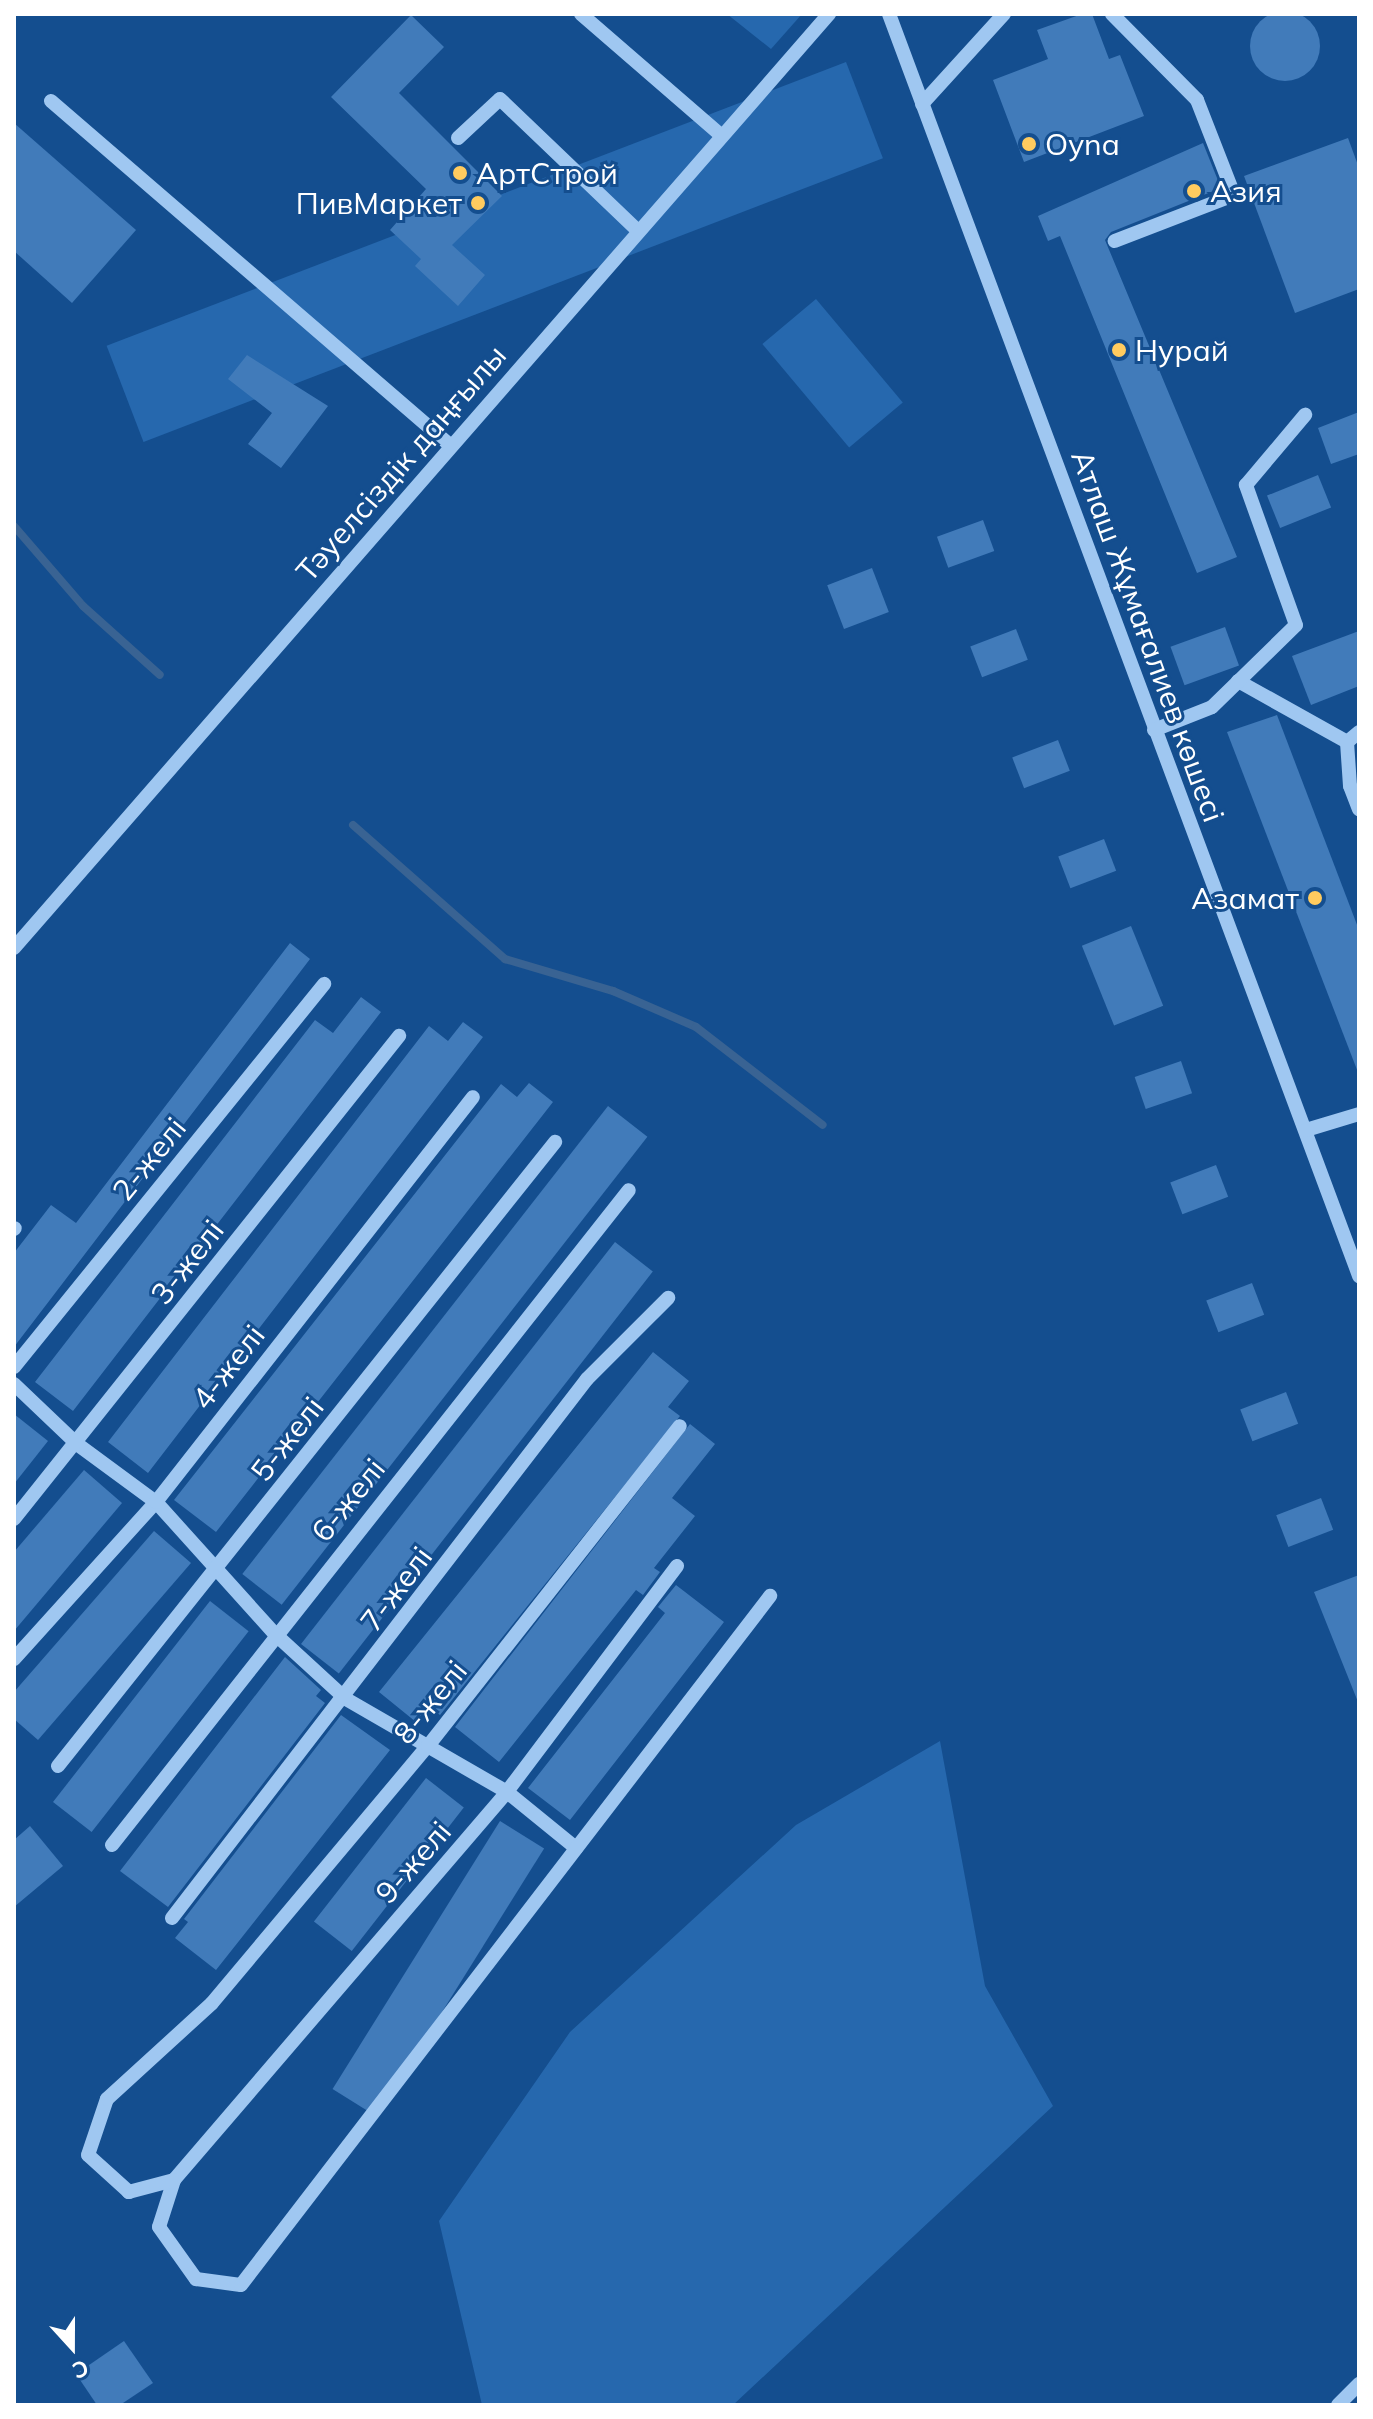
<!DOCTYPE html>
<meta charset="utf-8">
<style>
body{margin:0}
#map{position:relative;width:1373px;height:2419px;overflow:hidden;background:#144e8f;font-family:Mulish,sans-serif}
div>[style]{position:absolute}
.green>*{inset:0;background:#2668ae;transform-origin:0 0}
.stream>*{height:8px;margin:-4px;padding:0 4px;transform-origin:4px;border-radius:4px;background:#396393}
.building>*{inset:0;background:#417bba;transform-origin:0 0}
.round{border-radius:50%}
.minor>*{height:14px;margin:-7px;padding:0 7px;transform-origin:7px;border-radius:7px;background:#9fc7f1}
.dots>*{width:22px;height:22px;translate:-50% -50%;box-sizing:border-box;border:4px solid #144e8f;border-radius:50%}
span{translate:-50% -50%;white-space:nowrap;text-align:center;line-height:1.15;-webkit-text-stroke:6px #144e8f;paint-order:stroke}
.poi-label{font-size:30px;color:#fff}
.left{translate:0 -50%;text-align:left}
.right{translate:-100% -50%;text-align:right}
.street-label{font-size:30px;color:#fff}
.frame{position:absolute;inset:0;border:16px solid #fff;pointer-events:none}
.north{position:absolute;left:32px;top:2307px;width:80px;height:80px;-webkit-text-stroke:6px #144e8f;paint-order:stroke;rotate:159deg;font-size:22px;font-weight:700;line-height:32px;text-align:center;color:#fff}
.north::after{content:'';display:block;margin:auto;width:28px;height:36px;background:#fff;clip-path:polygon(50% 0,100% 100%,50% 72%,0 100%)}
</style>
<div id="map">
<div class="green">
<i style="clip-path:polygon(727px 14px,802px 14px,771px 49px)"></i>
<i style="left:846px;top:62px;width:103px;height:792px;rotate:69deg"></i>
<i style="left:816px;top:299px;width:135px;height:70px;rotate:50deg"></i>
<i style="clip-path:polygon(940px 1741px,985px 1986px,1053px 2106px,733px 2405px,482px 2405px,439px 2221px,570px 2032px,796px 1825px)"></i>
</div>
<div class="stream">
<i style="left:14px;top:526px;width:106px;rotate:49.2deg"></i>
<i style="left:83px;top:606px;width:103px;rotate:41.9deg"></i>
<i style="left:353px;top:825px;width:203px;rotate:41.4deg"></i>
<i style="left:505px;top:959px;width:113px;rotate:16.5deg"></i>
<i style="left:613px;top:991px;width:90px;rotate:23.4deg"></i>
<i style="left:696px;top:1027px;width:160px;rotate:37.7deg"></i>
</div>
<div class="building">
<i class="round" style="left:1250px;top:11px;width:70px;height:70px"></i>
<i style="clip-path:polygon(1082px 14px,1092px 14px,1109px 59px,1120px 55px,1144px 116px,1024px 162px,993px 80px,1048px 59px,1037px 30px)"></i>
<i style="clip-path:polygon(411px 15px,444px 47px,399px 93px,502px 196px,452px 245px,485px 275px,458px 306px,415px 266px,421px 259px,390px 230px,426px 189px,331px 97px)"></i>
<i style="clip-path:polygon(14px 123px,136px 230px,72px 303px,14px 251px)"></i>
<i style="clip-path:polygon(1348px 138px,1359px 168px,1359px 289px,1295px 313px,1244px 176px)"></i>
<i style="clip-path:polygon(1203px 143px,1221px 188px,1111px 232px,1105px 240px,1237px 557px,1197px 573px,1060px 236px,1048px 241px,1038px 216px)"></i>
<i style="clip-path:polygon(247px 355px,328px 406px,281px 468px,248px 444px,272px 413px,228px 379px)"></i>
<i style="clip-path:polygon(1359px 412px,1359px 454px,1331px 464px,1318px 428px)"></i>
<i style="left:1318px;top:475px;width:35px;height:55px;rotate:68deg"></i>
<i style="left:983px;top:520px;width:33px;height:49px;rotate:70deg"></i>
<i style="left:872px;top:568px;width:47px;height:48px;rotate:69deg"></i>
<i style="left:1225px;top:627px;width:41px;height:58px;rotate:70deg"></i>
<i style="left:1016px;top:629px;width:33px;height:49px;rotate:69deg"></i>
<i style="clip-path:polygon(1359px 631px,1359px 686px,1311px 705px,1292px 656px)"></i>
<i style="clip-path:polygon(1277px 715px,1359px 930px,1359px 1075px,1227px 732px)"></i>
<i style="left:1058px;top:740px;width:33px;height:49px;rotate:69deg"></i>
<i style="left:1104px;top:839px;width:34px;height:49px;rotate:69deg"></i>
<i style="left:1131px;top:926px;width:86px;height:53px;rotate:68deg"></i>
<i style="clip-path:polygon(290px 943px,310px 959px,14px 1347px,14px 1253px,51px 1205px,76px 1223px)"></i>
<i style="clip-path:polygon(361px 997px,381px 1012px,73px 1411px,35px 1382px,315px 1020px,333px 1033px)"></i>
<i style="clip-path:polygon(463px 1022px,483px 1037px,148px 1473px,108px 1442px,429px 1026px,448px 1041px)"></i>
<i style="left:1181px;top:1061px;width:34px;height:49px;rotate:71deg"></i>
<i style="clip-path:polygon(529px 1083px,553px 1102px,216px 1532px,174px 1500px,501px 1084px,517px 1097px)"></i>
<i style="left:608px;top:1106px;width:50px;height:594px;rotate:38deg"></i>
<i style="left:1216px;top:1165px;width:34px;height:49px;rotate:69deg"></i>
<i style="left:615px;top:1242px;width:48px;height:510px;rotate:38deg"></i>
<i style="left:1252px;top:1283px;width:34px;height:49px;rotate:69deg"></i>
<i style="clip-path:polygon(653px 1352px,689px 1381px,668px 1407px,680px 1416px,440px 1715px,428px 1706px,416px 1722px,379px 1692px)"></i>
<i style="left:1286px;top:1392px;width:34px;height:49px;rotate:69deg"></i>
<i style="clip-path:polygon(14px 1414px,48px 1441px,14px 1484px)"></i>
<i style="clip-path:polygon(690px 1424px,715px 1444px,672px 1498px,695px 1516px,654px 1568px,660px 1572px,643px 1595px,636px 1590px,499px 1762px,455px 1727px)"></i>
<i style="clip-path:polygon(84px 1470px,122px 1503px,14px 1631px,14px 1552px)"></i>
<i style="left:1321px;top:1498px;width:34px;height:48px;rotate:69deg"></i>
<i style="clip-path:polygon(154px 1531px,191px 1563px,38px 1740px,14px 1719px,14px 1692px)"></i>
<i style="clip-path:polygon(1359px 1575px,1359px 1702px,1358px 1702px,1314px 1592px)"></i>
<i style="clip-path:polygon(676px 1585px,724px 1622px,570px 1820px,528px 1788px,665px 1613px,658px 1607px)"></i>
<i style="left:210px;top:1601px;width:49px;height:255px;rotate:38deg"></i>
<i style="clip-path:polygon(285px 1657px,321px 1690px,316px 1696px,325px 1703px,168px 1907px,120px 1871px)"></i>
<i style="clip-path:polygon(341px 1715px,390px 1750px,216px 1970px,175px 1938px,188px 1922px,184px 1919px)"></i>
<i style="left:426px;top:1778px;width:48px;height:182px;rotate:38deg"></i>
<i style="left:500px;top:1821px;width:52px;height:316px;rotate:32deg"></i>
<i style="clip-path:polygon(30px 1826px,63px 1866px,14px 1907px,14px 1840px)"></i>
<i style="clip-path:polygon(124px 2341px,153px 2383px,120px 2405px,97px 2405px,76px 2374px)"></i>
</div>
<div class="minor">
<i style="left:581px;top:14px;width:186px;rotate:40.9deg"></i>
<i style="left:889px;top:14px;width:1347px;rotate:69.57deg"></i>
<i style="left:1112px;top:14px;width:121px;rotate:45.3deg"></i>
<i style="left:1197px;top:100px;width:102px;rotate:68.7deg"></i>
<i style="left:1234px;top:195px;width:128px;rotate:158.9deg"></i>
<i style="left:51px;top:101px;width:528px;rotate:40.78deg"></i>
<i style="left:922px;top:104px;width:122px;rotate:-47.7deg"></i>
<i style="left:458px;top:138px;width:57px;rotate:-42.9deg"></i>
<i style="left:500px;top:99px;width:191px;rotate:43.7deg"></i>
<i style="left:1238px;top:681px;width:125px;rotate:29.2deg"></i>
<i style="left:1154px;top:730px;width:62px;rotate:-21.6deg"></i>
<i style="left:1212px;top:707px;width:117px;rotate:-44.3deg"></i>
<i style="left:1296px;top:625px;width:149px;rotate:-109.7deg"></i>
<i style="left:1246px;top:485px;width:92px;rotate:-49.9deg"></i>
<i style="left:1359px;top:732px;width:16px;rotate:140deg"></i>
<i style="left:1347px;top:742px;width:44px;rotate:86.1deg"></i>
<i style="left:1350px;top:786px;width:25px;rotate:69deg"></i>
<i style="left:14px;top:948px;width:1240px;rotate:-48.89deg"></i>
<i style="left:1306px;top:1130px;width:55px;rotate:-16.8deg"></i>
<i style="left:14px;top:1229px;width:1px;rotate:-45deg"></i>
<i style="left:14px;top:1367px;width:493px;rotate:-51deg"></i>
<i style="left:14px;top:1384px;width:87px;rotate:43.6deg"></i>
<i style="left:77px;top:1444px;width:98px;rotate:36.3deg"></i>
<i style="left:156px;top:1502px;width:178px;rotate:48deg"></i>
<i style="left:275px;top:1634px;width:96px;rotate:42.5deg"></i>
<i style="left:346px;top:1699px;width:186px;rotate:30deg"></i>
<i style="left:507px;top:1792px;width:89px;rotate:39.1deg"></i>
<i style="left:14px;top:1519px;width:618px;rotate:-51.44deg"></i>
<i style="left:677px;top:1566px;width:283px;rotate:127deg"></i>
<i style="left:507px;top:1792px;width:511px;rotate:130.64deg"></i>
<i style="left:174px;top:2180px;width:49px;rotate:107.7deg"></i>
<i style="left:159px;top:2227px;width:64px;rotate:54.6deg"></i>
<i style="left:196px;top:2279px;width:45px;rotate:7.6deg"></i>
<i style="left:241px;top:2285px;width:869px;rotate:-52.48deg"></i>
<i style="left:14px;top:1659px;width:212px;rotate:-47.9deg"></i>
<i style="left:156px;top:1502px;width:514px;rotate:-51.95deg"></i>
<i style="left:58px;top:1766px;width:798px;rotate:-51.46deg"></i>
<i style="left:112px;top:1845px;width:834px;rotate:-51.72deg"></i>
<i style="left:172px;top:1918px;width:680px;rotate:-52.41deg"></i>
<i style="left:587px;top:1379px;width:115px;rotate:-45deg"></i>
<i style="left:174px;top:2180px;width:47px;rotate:165.1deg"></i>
<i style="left:129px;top:2192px;width:55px;rotate:-137.9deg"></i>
<i style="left:88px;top:2155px;width:59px;rotate:-71.3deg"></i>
<i style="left:107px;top:2099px;width:142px;rotate:-42.4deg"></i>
<i style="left:212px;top:2003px;width:336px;rotate:-50deg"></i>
<i style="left:428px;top:1746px;width:407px;rotate:-51.8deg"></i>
<i style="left:1338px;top:2405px;width:30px;rotate:-45deg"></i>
</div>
<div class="dots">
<i style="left:1029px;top:144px;background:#ffcb5f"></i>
<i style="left:460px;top:173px;background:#ffcb5f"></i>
<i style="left:1194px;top:191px;background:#ffcb5f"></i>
<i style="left:478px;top:203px;background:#ffcb5f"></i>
<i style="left:1119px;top:350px;background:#ffcb5f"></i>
<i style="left:1315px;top:898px;background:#ffcb5f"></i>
</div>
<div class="poi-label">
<span class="left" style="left:1045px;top:144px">Oyna</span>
<span class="left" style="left:476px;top:173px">АртСтрой</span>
<span class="left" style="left:1210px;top:191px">Азия</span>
<span class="right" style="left:462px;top:203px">ПивМаркет</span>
<span class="left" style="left:1135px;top:350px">Нурай</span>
<span class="right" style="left:1299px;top:898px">Азамат</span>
</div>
<div class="street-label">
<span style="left:401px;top:463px;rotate:-49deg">Тәуелсіздік даңғылы</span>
<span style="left:1148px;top:636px;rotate:70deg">Атлаш Жұмағалиев көшесі</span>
<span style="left:149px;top:1159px;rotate:-51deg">2-желі</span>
<span style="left:187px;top:1262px;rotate:-52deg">3-желі</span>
<span style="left:228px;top:1367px;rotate:-52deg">4-желі</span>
<span style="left:287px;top:1439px;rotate:-52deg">5-желі</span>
<span style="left:348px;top:1500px;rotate:-51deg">6-желі</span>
<span style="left:396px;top:1589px;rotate:-53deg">7-желі</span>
<span style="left:430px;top:1702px;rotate:-51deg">8-желі</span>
<span style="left:413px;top:1862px;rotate:-49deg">9-желі</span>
</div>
<div class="frame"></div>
<div class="north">С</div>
</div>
